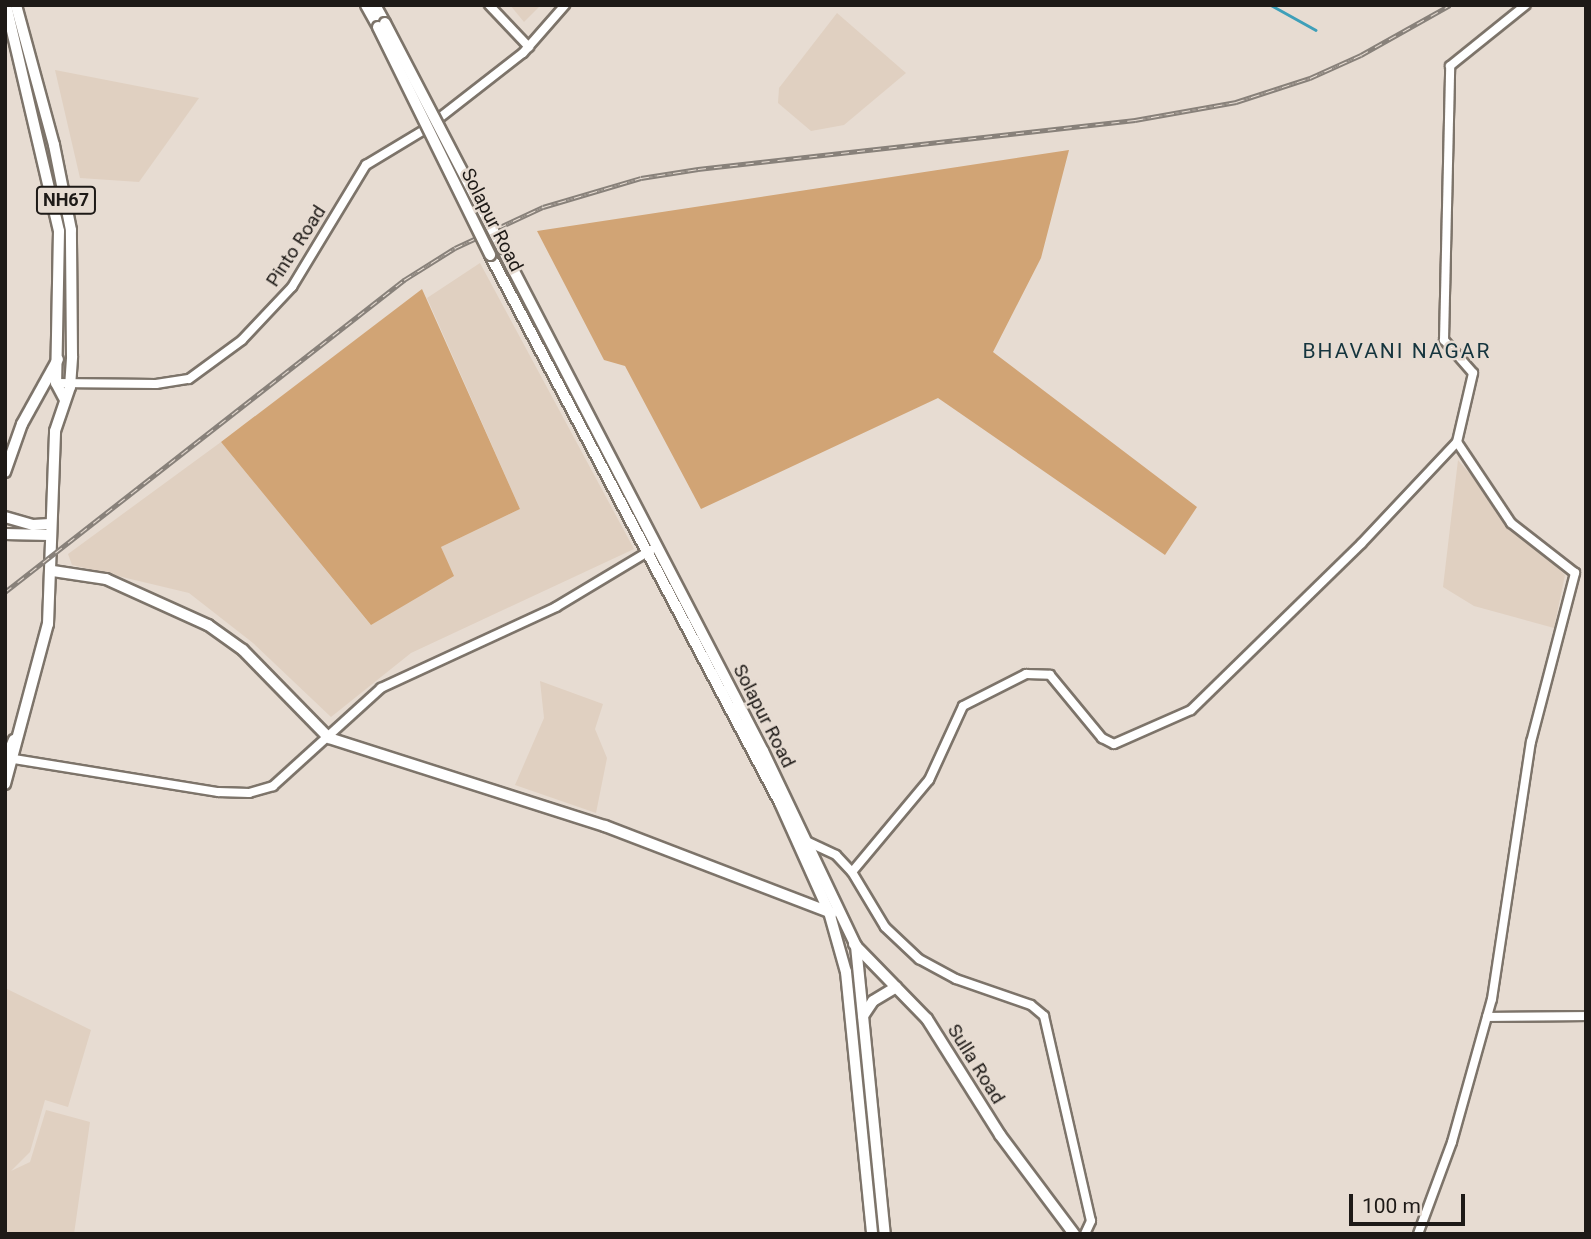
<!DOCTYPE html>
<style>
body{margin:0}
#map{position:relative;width:1591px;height:1239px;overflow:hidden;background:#e7dcd2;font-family:Roboto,sans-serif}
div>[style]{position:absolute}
.built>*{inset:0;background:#e0d0c1}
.green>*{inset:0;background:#d1a475}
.stream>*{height:2.5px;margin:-1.25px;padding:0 1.25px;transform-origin:1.25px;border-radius:1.25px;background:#3e9fb9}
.roads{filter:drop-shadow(2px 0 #7d746a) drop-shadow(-2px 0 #7d746a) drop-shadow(0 2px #7d746a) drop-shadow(0 -2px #7d746a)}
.minor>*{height:8px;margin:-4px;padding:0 4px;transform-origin:4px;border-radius:4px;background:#fff}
.major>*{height:10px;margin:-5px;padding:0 5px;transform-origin:5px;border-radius:5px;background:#fff}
.highway>*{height:10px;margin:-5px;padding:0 5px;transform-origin:5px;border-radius:5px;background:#fff}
.rail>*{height:5px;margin-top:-2.5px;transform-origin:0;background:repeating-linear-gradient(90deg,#e7dcd2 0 8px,#88817a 0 16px);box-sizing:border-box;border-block:2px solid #88817a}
.bridges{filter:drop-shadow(2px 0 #7d746a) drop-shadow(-2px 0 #7d746a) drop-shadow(0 2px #7d746a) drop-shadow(0 -2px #7d746a)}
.major-bridge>*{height:10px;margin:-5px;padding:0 5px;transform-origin:5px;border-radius:5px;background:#fff}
span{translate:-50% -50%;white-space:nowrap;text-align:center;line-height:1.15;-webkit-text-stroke:5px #e7dcd2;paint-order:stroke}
.shield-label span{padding:2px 5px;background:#e7dcd2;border:2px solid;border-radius:5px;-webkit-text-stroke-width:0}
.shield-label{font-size:18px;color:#1e1a17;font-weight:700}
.street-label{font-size:19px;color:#1e1a17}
.neighbourhood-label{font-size:21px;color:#15353e;letter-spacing:2px}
.frame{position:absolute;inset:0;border:7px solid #1e1a17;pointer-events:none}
.scale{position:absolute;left:1349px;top:1194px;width:116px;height:32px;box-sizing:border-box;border:4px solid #1e1a17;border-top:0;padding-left:9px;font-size:21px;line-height:24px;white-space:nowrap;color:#1e1a17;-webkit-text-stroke:5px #e7dcd2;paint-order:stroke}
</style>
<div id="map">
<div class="built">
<i style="clip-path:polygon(510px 5px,541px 5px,524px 22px)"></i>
<i style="clip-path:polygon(837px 13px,906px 73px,844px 125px,811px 131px,778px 103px,779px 88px)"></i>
<i style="clip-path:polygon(55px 70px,199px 98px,139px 182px,80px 178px)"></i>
<i style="clip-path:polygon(480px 263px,634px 549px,411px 653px,331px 717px,253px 643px,189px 593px,72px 565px,68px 554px,221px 442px,370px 624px,453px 576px,441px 547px,520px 509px,427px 298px)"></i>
<i style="clip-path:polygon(1458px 460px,1522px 534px,1565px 575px,1554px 628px,1474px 606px,1443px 587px)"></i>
<i style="clip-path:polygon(540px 681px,603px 704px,595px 729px,607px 758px,596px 813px,515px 785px,544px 718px)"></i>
<i style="clip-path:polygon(5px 988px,91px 1030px,68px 1107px,45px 1100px,30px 1152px,11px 1171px,30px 1162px,46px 1110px,90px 1122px,74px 1234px,5px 1234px)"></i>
</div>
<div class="green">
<i style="clip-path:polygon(1069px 150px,1041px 258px,993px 352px,1197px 507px,1165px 555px,938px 398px,701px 509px,625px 366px,604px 360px,537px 231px)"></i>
<i style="clip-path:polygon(422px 289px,520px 509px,441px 547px,454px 576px,371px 625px,221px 442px)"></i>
</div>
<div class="stream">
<i style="left:1271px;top:5px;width:51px;rotate:29.1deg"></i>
</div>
<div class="roads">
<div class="minor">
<i style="left:489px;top:5px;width:58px;rotate:46.4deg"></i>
<i style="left:56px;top:383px;width:100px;rotate:0.6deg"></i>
<i style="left:156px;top:384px;width:33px;rotate:-9deg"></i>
<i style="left:189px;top:379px;width:66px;rotate:-36.3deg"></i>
<i style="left:242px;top:340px;width:73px;rotate:-46.7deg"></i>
<i style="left:292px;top:287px;width:143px;rotate:-58.8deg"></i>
<i style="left:366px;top:165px;width:68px;rotate:-31.1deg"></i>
<i style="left:424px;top:130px;width:125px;rotate:-37.9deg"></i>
<i style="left:523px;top:53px;width:64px;rotate:-48.8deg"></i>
<i style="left:14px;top:759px;width:207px;rotate:9.2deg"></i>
<i style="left:218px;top:792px;width:31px;rotate:2deg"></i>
<i style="left:249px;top:793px;width:25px;rotate:-16deg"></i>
<i style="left:273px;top:786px;width:146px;rotate:-42.2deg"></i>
<i style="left:381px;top:688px;width:193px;rotate:-24.8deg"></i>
<i style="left:556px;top:607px;width:111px;rotate:-31deg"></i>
<i style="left:806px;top:841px;width:33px;rotate:25deg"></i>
<i style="left:836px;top:855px;width:23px;rotate:47deg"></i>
<i style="left:852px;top:872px;width:120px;rotate:-50.1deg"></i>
<i style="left:929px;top:780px;width:81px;rotate:-65.3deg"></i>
<i style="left:963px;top:706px;width:71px;rotate:-26.9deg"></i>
<i style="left:1026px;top:674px;width:24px;rotate:2deg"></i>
<i style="left:1050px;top:675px;width:82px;rotate:50.5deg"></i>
<i style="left:1102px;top:738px;width:13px;rotate:27deg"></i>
<i style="left:1114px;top:744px;width:84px;rotate:-23.8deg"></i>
<i style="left:1191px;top:710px;width:238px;rotate:-44.3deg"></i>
<i style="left:1361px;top:544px;width:140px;rotate:-46.7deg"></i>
<i style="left:1457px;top:442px;width:71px;rotate:-76.9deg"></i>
<i style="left:1473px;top:373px;width:44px;rotate:-131.3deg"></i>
<i style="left:1444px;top:340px;width:274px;rotate:-88.7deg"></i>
<i style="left:1450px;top:66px;width:97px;rotate:-38.8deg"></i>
<i style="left:852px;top:872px;width:64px;rotate:59deg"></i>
<i style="left:885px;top:927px;width:47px;rotate:43.3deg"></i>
<i style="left:919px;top:959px;width:42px;rotate:28.4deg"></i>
<i style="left:956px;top:979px;width:79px;rotate:19.1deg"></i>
<i style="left:1031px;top:1005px;width:17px;rotate:40deg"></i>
<i style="left:1044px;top:1016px;width:210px;rotate:77.1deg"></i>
<i style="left:1091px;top:1221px;width:14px;rotate:115deg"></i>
<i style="left:1487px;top:1017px;width:99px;rotate:-0.6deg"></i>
<i style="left:1418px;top:1234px;width:98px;rotate:-69.7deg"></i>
<i style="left:1452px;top:1142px;width:148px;rotate:-74.4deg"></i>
<i style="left:1492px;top:999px;width:260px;rotate:-81.4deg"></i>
<i style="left:1531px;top:742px;width:175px;rotate:-75.4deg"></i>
<i style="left:1575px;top:573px;width:81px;rotate:-142deg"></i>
<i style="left:1511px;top:523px;width:97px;rotate:-123.7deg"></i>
</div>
<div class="major">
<i style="left:366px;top:5px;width:25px;rotate:61deg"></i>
<i style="left:375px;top:5px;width:21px;rotate:61deg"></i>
<i style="left:502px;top:248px;width:567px;rotate:62.58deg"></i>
<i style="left:763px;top:751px;width:216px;rotate:64.5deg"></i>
<i style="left:856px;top:946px;width:289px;rotate:84.3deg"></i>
<i style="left:490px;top:255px;width:620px;rotate:62.11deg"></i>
<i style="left:780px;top:803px;width:120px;rotate:65.8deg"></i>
<i style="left:829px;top:912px;width:62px;rotate:74.2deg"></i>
<i style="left:846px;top:972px;width:263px;rotate:84.3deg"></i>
<i style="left:5px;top:472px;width:51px;rotate:-70.5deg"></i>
<i style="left:22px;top:424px;width:74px;rotate:-61deg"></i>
<i style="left:5px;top:517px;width:29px;rotate:16deg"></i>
<i style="left:33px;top:525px;width:17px;rotate:-3deg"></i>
<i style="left:5px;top:534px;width:45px;rotate:1.3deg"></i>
<i style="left:53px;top:571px;width:54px;rotate:8.6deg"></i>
<i style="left:106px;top:579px;width:112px;rotate:24.3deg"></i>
<i style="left:208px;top:625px;width:43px;rotate:35.5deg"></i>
<i style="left:243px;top:650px;width:123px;rotate:45.7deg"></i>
<i style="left:329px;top:738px;width:290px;rotate:17.7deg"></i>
<i style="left:605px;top:826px;width:243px;rotate:21deg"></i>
<i style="left:854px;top:944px;width:105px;rotate:45.8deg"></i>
<i style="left:927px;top:1019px;width:137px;rotate:57.8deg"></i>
<i style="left:1000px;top:1135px;width:124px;rotate:53.2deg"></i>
<i style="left:863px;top:1016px;width:18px;rotate:-56deg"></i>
<i style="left:873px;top:1001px;width:27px;rotate:-31deg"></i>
</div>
<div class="highway">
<i style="left:6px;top:5px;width:232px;rotate:76.8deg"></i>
<i style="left:59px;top:231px;width:152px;rotate:91.1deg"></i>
<i style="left:56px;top:383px;width:17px;rotate:62deg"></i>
<i style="left:5px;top:761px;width:23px;rotate:-67deg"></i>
<i style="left:5px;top:784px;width:166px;rotate:-75deg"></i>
<i style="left:48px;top:624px;width:193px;rotate:-87.9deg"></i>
<i style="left:55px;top:431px;width:46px;rotate:-71.2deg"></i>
<i style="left:70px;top:387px;width:31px;rotate:-86deg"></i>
<i style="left:72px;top:356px;width:126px;rotate:-90.5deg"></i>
<i style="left:71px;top:230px;width:87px;rotate:-101.3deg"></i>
<i style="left:54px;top:145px;width:145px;rotate:-105.2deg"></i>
</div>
</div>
<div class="rail">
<i style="left:5px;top:592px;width:507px;rotate:-38.02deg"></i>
<i style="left:404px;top:280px;width:60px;rotate:-32.1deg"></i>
<i style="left:455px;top:248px;width:97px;rotate:-25deg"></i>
<i style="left:543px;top:207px;width:102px;rotate:-16.5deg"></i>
<i style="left:641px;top:178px;width:58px;rotate:-9deg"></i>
<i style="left:698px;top:169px;width:440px;rotate:-6.4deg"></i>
<i style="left:1135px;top:120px;width:103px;rotate:-10.1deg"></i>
<i style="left:1236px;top:102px;width:78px;rotate:-18deg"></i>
<i style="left:1310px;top:78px;width:56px;rotate:-24.3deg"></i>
<i style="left:1361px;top:55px;width:102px;rotate:-29.3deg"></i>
</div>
<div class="bridges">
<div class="major-bridge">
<i style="left:385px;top:23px;width:254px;rotate:62.5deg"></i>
<i style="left:378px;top:27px;width:254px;rotate:63.8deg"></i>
</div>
</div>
<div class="shield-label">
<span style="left:66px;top:200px">NH67</span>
</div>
<div class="street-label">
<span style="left:492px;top:220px;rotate:63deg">Solapur Road</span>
<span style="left:296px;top:246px;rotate:-57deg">Pinto Road</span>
<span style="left:764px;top:716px;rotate:63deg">Solapur Road</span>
<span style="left:976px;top:1064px;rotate:58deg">Sulla Road</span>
</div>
<div class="neighbourhood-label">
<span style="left:1397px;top:351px">BHAVANI NAGAR</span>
</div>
<div class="frame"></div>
<div class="scale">100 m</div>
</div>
